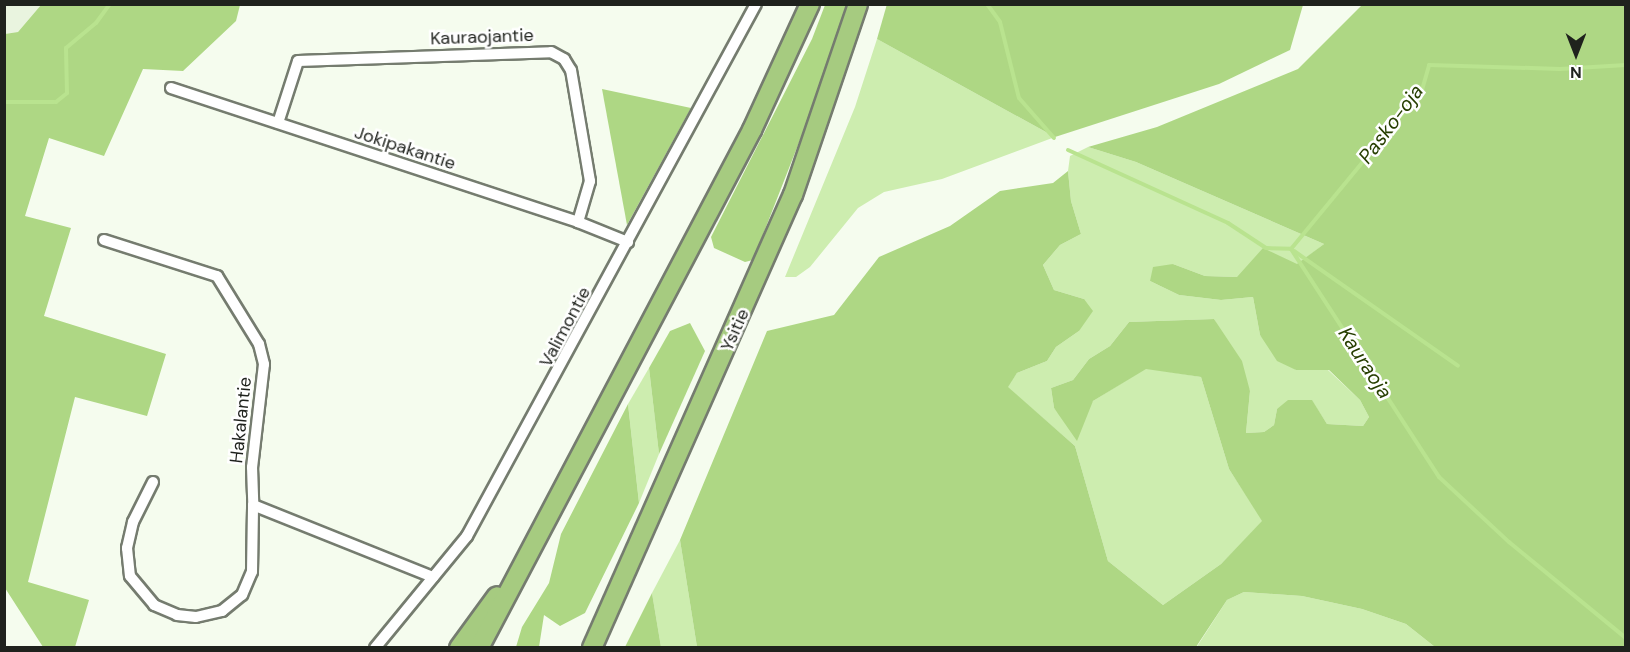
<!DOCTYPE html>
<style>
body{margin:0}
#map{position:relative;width:1630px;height:652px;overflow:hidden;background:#f5fcee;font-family:"DM Sans",sans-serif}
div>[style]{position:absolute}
.built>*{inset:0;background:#e9f4df}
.green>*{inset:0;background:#cdedaf}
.forest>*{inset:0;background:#aed784}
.stream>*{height:4px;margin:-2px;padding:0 2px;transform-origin:2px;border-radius:2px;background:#b9e38f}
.roads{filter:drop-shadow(2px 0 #757c6f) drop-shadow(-2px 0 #757c6f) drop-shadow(0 2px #757c6f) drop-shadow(0 -2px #757c6f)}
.minor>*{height:10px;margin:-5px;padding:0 5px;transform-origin:5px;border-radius:5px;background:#fff}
.motorway>*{height:18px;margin:-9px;padding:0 9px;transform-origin:9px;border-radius:9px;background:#a6cb80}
span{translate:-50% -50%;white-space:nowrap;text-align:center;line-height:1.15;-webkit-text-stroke:5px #fff;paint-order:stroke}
.street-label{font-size:18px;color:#1f221d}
.water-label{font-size:20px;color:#273f01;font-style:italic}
.frame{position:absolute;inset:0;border:6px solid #1f221d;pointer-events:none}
.north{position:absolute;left:1546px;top:24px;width:60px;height:60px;-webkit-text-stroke:4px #fff;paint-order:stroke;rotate:180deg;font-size:16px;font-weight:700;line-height:24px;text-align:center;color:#1f221d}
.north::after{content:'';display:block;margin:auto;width:21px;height:27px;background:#1f221d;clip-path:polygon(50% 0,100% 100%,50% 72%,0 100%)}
</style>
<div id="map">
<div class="built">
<i style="clip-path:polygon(4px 5px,41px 5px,18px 32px,5px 34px)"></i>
</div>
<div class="green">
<i style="clip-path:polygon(877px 39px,1055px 137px,942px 179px,884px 192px,858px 208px,810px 267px,796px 277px,785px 277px,855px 107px)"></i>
<i style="clip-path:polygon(1088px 147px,1136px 162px,1324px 244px,1297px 265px,1237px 277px,1205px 276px,1173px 264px,1150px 281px,1179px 295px,1221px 300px,1253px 297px,1260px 335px,1296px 370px,1328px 370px,1360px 400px,1369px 417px,1363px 426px,1327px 424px,1312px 401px,1277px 409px,1274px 425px,1264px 432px,1246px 433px,1250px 391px,1214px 319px,1129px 322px,1110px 346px,1089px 359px,1073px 380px,1051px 388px,1054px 408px,1069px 426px,1093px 401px,1146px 368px,1201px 377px,1229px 469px,1263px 521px,1221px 564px,1163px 605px,1108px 561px,1075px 446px,1007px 387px,1017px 373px,1047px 361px,1056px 347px,1079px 331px,1084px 299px,1054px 290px,1043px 265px,1060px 245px,1081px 234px,1071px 201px,1068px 171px,1070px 156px)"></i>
<i style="clip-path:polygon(649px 368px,659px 454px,639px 503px,628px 404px)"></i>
<i style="clip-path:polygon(680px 540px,697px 647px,661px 647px,652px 593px)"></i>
<i style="clip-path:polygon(1244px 592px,1302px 596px,1362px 609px,1406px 624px,1435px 647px,1196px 648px,1227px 600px)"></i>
</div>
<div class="forest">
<i style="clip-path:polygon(887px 4px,1303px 4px,1303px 5px,1290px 50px,1219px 84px,1055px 137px,877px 39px)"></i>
<i style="clip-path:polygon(41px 5px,240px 5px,236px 21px,183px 71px,143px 69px,104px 156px,49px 138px,25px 216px,71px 228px,44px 316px,166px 354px,147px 416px,75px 397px,28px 582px,89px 600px,75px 647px,43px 647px,5px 588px,5px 34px,18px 32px)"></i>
<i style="clip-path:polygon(825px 5px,846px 5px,818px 94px,753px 260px,745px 262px,714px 248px,711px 237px,812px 39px)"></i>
<i style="clip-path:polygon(1362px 5px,1625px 5px,1625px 647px,1435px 647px,1406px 624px,1362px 609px,1302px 596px,1244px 592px,1227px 600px,1196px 647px,697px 647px,680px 540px,767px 331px,834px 315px,879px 257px,950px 226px,1000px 191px,1053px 183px,1068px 171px,1071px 201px,1081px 234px,1060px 245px,1043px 265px,1054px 290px,1084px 299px,1093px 311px,1079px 331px,1056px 347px,1047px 361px,1017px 373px,1008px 387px,1075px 446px,1108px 561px,1163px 605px,1221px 564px,1262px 521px,1229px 469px,1201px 377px,1146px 369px,1093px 401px,1077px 441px,1054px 408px,1051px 388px,1073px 380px,1089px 359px,1110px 346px,1129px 322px,1214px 319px,1242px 361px,1250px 391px,1246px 433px,1264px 432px,1274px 425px,1277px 409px,1288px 400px,1312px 400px,1327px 424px,1363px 426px,1369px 417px,1360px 400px,1329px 370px,1296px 370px,1277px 361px,1260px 335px,1253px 297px,1221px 300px,1179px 295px,1150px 281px,1153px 267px,1173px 264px,1205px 276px,1237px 277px,1263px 248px,1297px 264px,1324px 244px,1136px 162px,1088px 147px,1157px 127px,1298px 69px)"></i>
<i style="clip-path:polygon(602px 89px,691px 108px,627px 225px)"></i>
<i style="clip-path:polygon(690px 323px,705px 351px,659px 454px,649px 368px,670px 331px)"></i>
<i style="clip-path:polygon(628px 404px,639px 503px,585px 613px,560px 626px,544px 615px,539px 647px,516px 647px,522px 627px,549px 583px,561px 534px)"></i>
<i style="clip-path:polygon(652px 593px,661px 647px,625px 647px)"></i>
</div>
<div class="stream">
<i style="left:987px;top:4px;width:22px;rotate:54deg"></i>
<i style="left:1000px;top:22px;width:78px;rotate:76deg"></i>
<i style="left:1019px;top:98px;width:53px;rotate:48.8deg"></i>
<i style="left:4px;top:102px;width:52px"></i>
<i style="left:56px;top:102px;width:14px;rotate:-39deg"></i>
<i style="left:67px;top:93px;width:45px;rotate:-91.3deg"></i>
<i style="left:66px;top:48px;width:39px;rotate:-40deg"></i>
<i style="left:96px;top:23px;width:24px;rotate:-54deg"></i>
<i style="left:1068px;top:150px;width:176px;rotate:24.5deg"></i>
<i style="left:1228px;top:223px;width:45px;rotate:33.3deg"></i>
<i style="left:1266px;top:248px;width:25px;rotate:2deg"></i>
<i style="left:1291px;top:249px;width:272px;rotate:57deg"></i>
<i style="left:1439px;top:477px;width:96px;rotate:42.9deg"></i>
<i style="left:1509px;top:542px;width:151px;rotate:39.4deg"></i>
<i style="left:1291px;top:249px;width:206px;rotate:-50.5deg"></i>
<i style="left:1422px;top:90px;width:26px;rotate:-74deg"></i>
<i style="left:1429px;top:65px;width:131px;rotate:1.7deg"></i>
<i style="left:1560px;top:69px;width:66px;rotate:-3.5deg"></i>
<i style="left:1294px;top:251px;width:200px;rotate:35deg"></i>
</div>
<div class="roads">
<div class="minor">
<i style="left:171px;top:88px;width:428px;rotate:18.2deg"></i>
<i style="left:578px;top:222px;width:54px;rotate:21.8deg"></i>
<i style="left:278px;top:123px;width:65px;rotate:-72.1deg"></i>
<i style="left:298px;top:61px;width:253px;rotate:-2deg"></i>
<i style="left:551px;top:52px;width:15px;rotate:28deg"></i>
<i style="left:564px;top:59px;width:13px;rotate:58deg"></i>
<i style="left:571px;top:70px;width:113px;rotate:80.3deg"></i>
<i style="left:590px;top:181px;width:43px;rotate:106.3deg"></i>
<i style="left:104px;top:240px;width:119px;rotate:17.7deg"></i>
<i style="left:217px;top:276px;width:80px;rotate:58.3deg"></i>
<i style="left:259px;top:344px;width:21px;rotate:76deg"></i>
<i style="left:264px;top:364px;width:104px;rotate:96.6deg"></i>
<i style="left:252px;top:467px;width:38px;rotate:88deg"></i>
<i style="left:253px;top:505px;width:194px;rotate:21.8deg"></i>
<i style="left:153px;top:482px;width:45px;rotate:116.6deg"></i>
<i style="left:133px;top:522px;width:27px;rotate:103deg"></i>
<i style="left:127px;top:548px;width:28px;rotate:84deg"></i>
<i style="left:130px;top:576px;width:38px;rotate:50deg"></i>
<i style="left:154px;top:605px;width:25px;rotate:23deg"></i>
<i style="left:177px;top:615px;width:19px;rotate:6deg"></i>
<i style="left:196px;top:617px;width:27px;rotate:-13deg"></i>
<i style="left:222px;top:611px;width:26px;rotate:-39deg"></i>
<i style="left:242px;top:595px;width:25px;rotate:-67deg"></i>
<i style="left:252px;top:572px;width:67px;rotate:-89.1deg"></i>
<i style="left:375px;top:648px;width:145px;rotate:-50.6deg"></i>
<i style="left:467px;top:536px;width:605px;rotate:-61.49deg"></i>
</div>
<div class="motorway">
<i style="left:459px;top:648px;width:64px;rotate:-53.8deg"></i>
<i style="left:479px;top:648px;width:586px;rotate:-62.21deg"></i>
<i style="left:752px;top:130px;width:139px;rotate:-65.3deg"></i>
<i style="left:592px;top:648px;width:496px;rotate:-66.1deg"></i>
<i style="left:793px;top:195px;width:202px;rotate:-71.2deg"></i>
</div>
</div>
<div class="street-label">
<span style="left:482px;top:37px;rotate:-2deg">Kauraojantie</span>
<span style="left:405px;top:148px;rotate:18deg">Jokipakantie</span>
<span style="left:565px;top:327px;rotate:-62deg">Valimontie</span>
<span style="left:735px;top:330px;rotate:-66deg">Ysitie</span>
<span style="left:241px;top:420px;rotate:-84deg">Hakalantie</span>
</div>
<div class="water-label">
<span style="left:1391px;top:124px;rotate:-53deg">Pasko-oja</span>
<span style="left:1365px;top:363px;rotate:57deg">Kauraoja</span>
</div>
<div class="frame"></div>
<div class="north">N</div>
</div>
